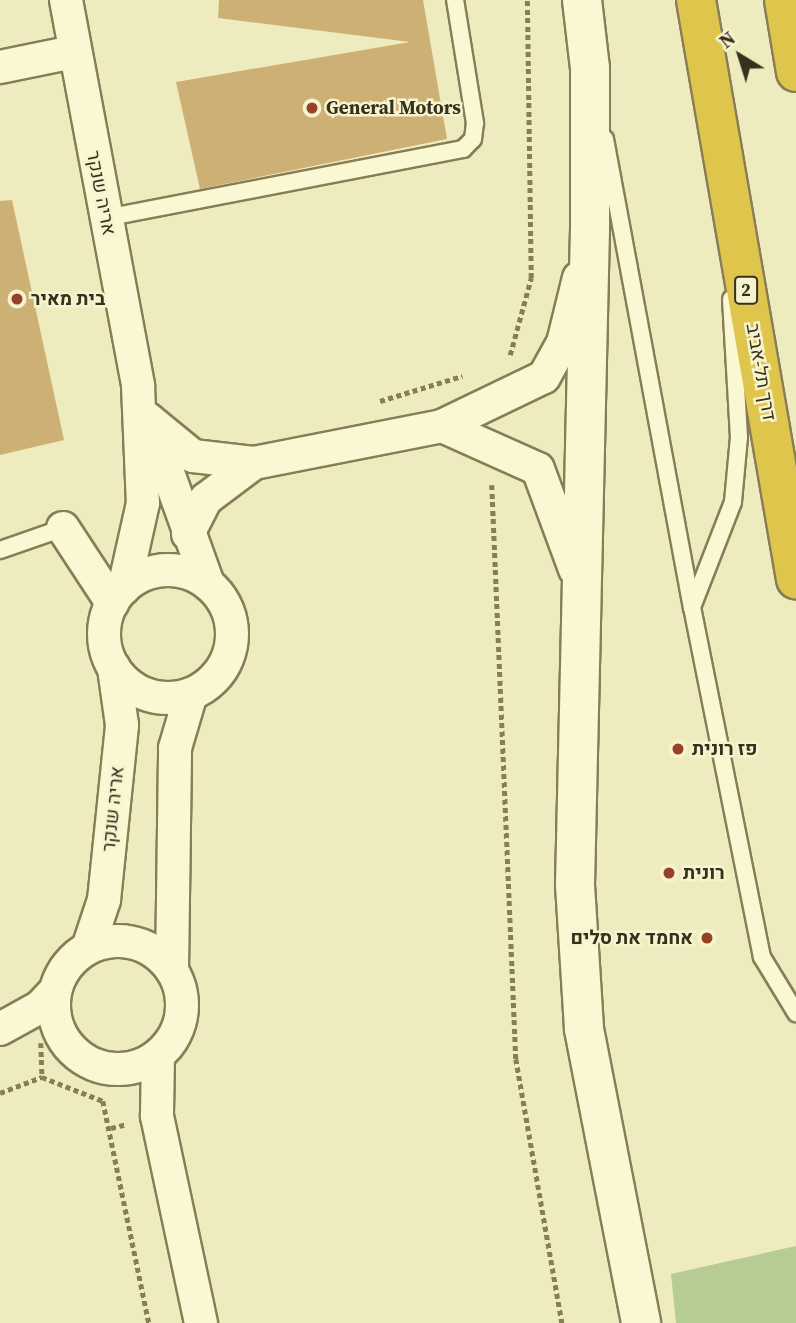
<!DOCTYPE html>
<meta charset="utf-8">
<style>
body{margin:0}
#map{position:relative;width:796px;height:1323px;overflow:hidden;background:#eeecbf;font-family:"Source Serif 4",Heebo,serif}
div>[style]{position:absolute}
.green>*{inset:0;background:#b7cc93}
.building>*{inset:0;background:#cdb074}
.path>*{height:4.5px;margin-top:-2.25px;transform-origin:0;background:repeating-linear-gradient(90deg,#877d57 0 5px,transparent 0 8.5px)}
.roads{filter:drop-shadow(2px 0 #877d57) drop-shadow(-2px 0 #877d57) drop-shadow(0 2px #877d57) drop-shadow(0 -2px #877d57)}
.service>*{height:16px;margin:-8px;padding:0 8px;transform-origin:8px;border-radius:8px;background:#f9f8d2}
.minor>*{height:32px;margin:-16px;padding:0 16px;transform-origin:16px;border-radius:16px;background:#f9f8d2}
.minor>.ring{margin:-16px;padding:0;box-sizing:content-box;background:none;border:32px solid #f9f8d2;border-radius:50%}
.secondary>*{height:38px;margin:-19px;padding:0 19px;transform-origin:19px;border-radius:19px;background:#f9f8d2}
.motorway>*{height:38px;margin:-19px;padding:0 19px;transform-origin:19px;border-radius:19px;background:#e0c54d}
.dots>*{width:19px;height:19px;translate:-50% -50%;box-sizing:border-box;border:4px solid #f6f4cf;border-radius:50%}
span{translate:-50% -50%;white-space:nowrap;text-align:center;line-height:1.15;-webkit-text-stroke:5px #f6f4cf;paint-order:stroke}
.shield-label span{padding:2px 5px;background:#f6f4cf;border:2px solid;border-radius:5px;-webkit-text-stroke-width:0}
.shield-label{font-size:18px;color:#37301c;font-weight:700}
.poi-label{font-size:19px;color:#37301c;font-weight:700}
.left{translate:0 -50%;text-align:left}
.right{translate:-100% -50%;text-align:right}
.street-label{font-size:19px;color:#37301c}
.north{position:absolute;left:705px;top:21px;width:70px;height:70px;-webkit-text-stroke:5px #f6f4cf;paint-order:stroke;rotate:322deg;font-size:19px;font-weight:700;line-height:28px;text-align:center;color:#37301c}
.north::after{content:'';display:block;margin:auto;width:24px;height:32px;background:#37301c;clip-path:polygon(50% 0,100% 100%,50% 72%,0 100%)}
</style>
<div id="map">
<div class="green">
<i style="clip-path:polygon(796px 1246px,796px 1323px,676px 1323px,671px 1274px)"></i>
</div>
<div class="building">
<i style="clip-path:polygon(219px 0,423px 0,447px 139px,200px 189px,176px 82px,410px 42px,218px 18px)"></i>
<i style="clip-path:polygon(12px 200px,64px 440px,0 455px,0 201px)"></i>
</div>
<div class="path">
<i style="left:510px;top:355px;width:80px;rotate:-74.7deg"></i>
<i style="left:531px;top:278px;width:278px;rotate:-90.8deg"></i>
<i style="left:380px;top:401px;width:86px;rotate:-17deg"></i>
<i style="left:492px;top:485px;width:575px;rotate:87.61deg"></i>
<i style="left:516px;top:1059px;width:268px;rotate:80.1deg"></i>
<i style="left:41px;top:1043px;width:34px;rotate:88deg"></i>
<i style="left:0;top:1093px;width:45px;rotate:-20.9deg"></i>
<i style="left:42px;top:1077px;width:66px;rotate:21.5deg"></i>
<i style="left:103px;top:1101px;width:227px;rotate:78.3deg"></i>
<i style="left:111px;top:1128px;width:16px;rotate:-14deg"></i>
</div>
<div class="roads">
<div class="service">
<i style="left:605px;top:139px;width:476px;rotate:79.5deg"></i>
<i style="left:105px;top:218px;width:365px;rotate:-10.9deg"></i>
<i style="left:463px;top:149px;width:14px;rotate:-45deg"></i>
<i style="left:473px;top:139px;width:16px;rotate:-83deg"></i>
<i style="left:475px;top:123px;width:125px;rotate:-99.2deg"></i>
<i style="left:731px;top:299px;width:138px;rotate:86.7deg"></i>
<i style="left:739px;top:437px;width:65px;rotate:95.3deg"></i>
<i style="left:733px;top:502px;width:113px;rotate:111.3deg"></i>
<i style="left:692px;top:607px;width:357px;rotate:78.7deg"></i>
<i style="left:762px;top:957px;width:66px;rotate:58.7deg"></i>
<i style="left:0;top:550px;width:67px;rotate:-19.2deg"></i>
</div>
<div class="minor">
<i style="left:66px;top:0;width:393px;rotate:79.4deg"></i>
<i style="left:138px;top:386px;width:117px;rotate:87.6deg"></i>
<i style="left:143px;top:503px;width:87px;rotate:102.6deg"></i>
<i style="left:0;top:67px;width:75px;rotate:-11.6deg"></i>
<i style="left:148px;top:419px;width:58px;rotate:39.4deg"></i>
<i style="left:193px;top:456px;width:61px;rotate:6.5deg"></i>
<i style="left:254px;top:463px;width:192px;rotate:-11.1deg"></i>
<i style="left:442px;top:426px;width:113px;rotate:-25.7deg"></i>
<i style="left:544px;top:377px;width:39px;rotate:-61deg"></i>
<i style="left:563px;top:343px;width:67px;rotate:-76.2deg"></i>
<i style="left:149px;top:420px;width:174px;rotate:70.2deg"></i>
<i style="left:442px;top:426px;width:105px;rotate:24.1deg"></i>
<i style="left:538px;top:469px;width:107px;rotate:69.7deg"></i>
<i style="left:63px;top:528px;width:90px;rotate:56.8deg"></i>
<i style="left:188px;top:534px;width:39px;rotate:-63deg"></i>
<i style="left:206px;top:499px;width:60px;rotate:-36.9deg"></i>
<i class="ring" style="left:104px;top:570px;width:96px;height:96px"></i>
<i class="ring" style="left:54px;top:941px;width:96px;height:96px"></i>
<i style="left:88px;top:948px;width:51px;rotate:-71.6deg"></i>
<i style="left:104px;top:900px;width:176px;rotate:-84.1deg"></i>
<i style="left:122px;top:725px;width:58px;rotate:-98deg"></i>
<i style="left:172px;top:970px;width:222px;rotate:-89.2deg"></i>
<i style="left:175px;top:748px;width:56px;rotate:-73.5deg"></i>
<i style="left:0;top:1029px;width:46px;rotate:-28.8deg"></i>
<i style="left:40px;top:1007px;width:22px;rotate:-47deg"></i>
<i style="left:158px;top:1056px;width:60px;rotate:91deg"></i>
<i style="left:157px;top:1116px;width:212px;rotate:78deg"></i>
</div>
<div class="secondary">
<i style="left:582px;top:0;width:68px;rotate:83.3deg"></i>
<i style="left:590px;top:68px;width:161px;rotate:90deg"></i>
<i style="left:590px;top:229px;width:656px;rotate:91.31deg"></i>
<i style="left:575px;top:885px;width:144px;rotate:86.4deg"></i>
<i style="left:584px;top:1029px;width:299px;rotate:79deg"></i>
</div>
<div class="motorway">
<i style="left:696px;top:0;width:588px;rotate:80.2deg"></i>
<i style="left:784px;top:0;width:73px;rotate:80.5deg"></i>
</div>
</div>
<div class="dots">
<i style="left:312px;top:108px;background:#974226"></i>
<i style="left:17px;top:299px;background:#974226"></i>
<i style="left:678px;top:749px;background:#974226"></i>
<i style="left:669px;top:873px;background:#974226"></i>
<i style="left:707px;top:938px;background:#974226"></i>
</div>
<div class="shield-label">
<span style="left:746px;top:290px">2</span>
</div>
<div class="poi-label">
<span class="left" style="left:326px;top:108px">General Motors</span>
<span class="left" style="left:31px;top:299px">בית מאיר</span>
<span class="left" style="left:692px;top:749px">פז רונית</span>
<span class="left" style="left:683px;top:873px">רונית</span>
<span class="right" style="left:693px;top:938px">אחמד את סלים</span>
</div>
<div class="street-label">
<span style="left:101px;top:193px;rotate:79deg">אריה שנקר</span>
<span style="left:761px;top:372px;rotate:80deg">דרך תל-אביב</span>
<span style="left:113px;top:809px;rotate:-84deg">אריה שנקר</span>
</div>
<div class="north">N</div>
</div>
